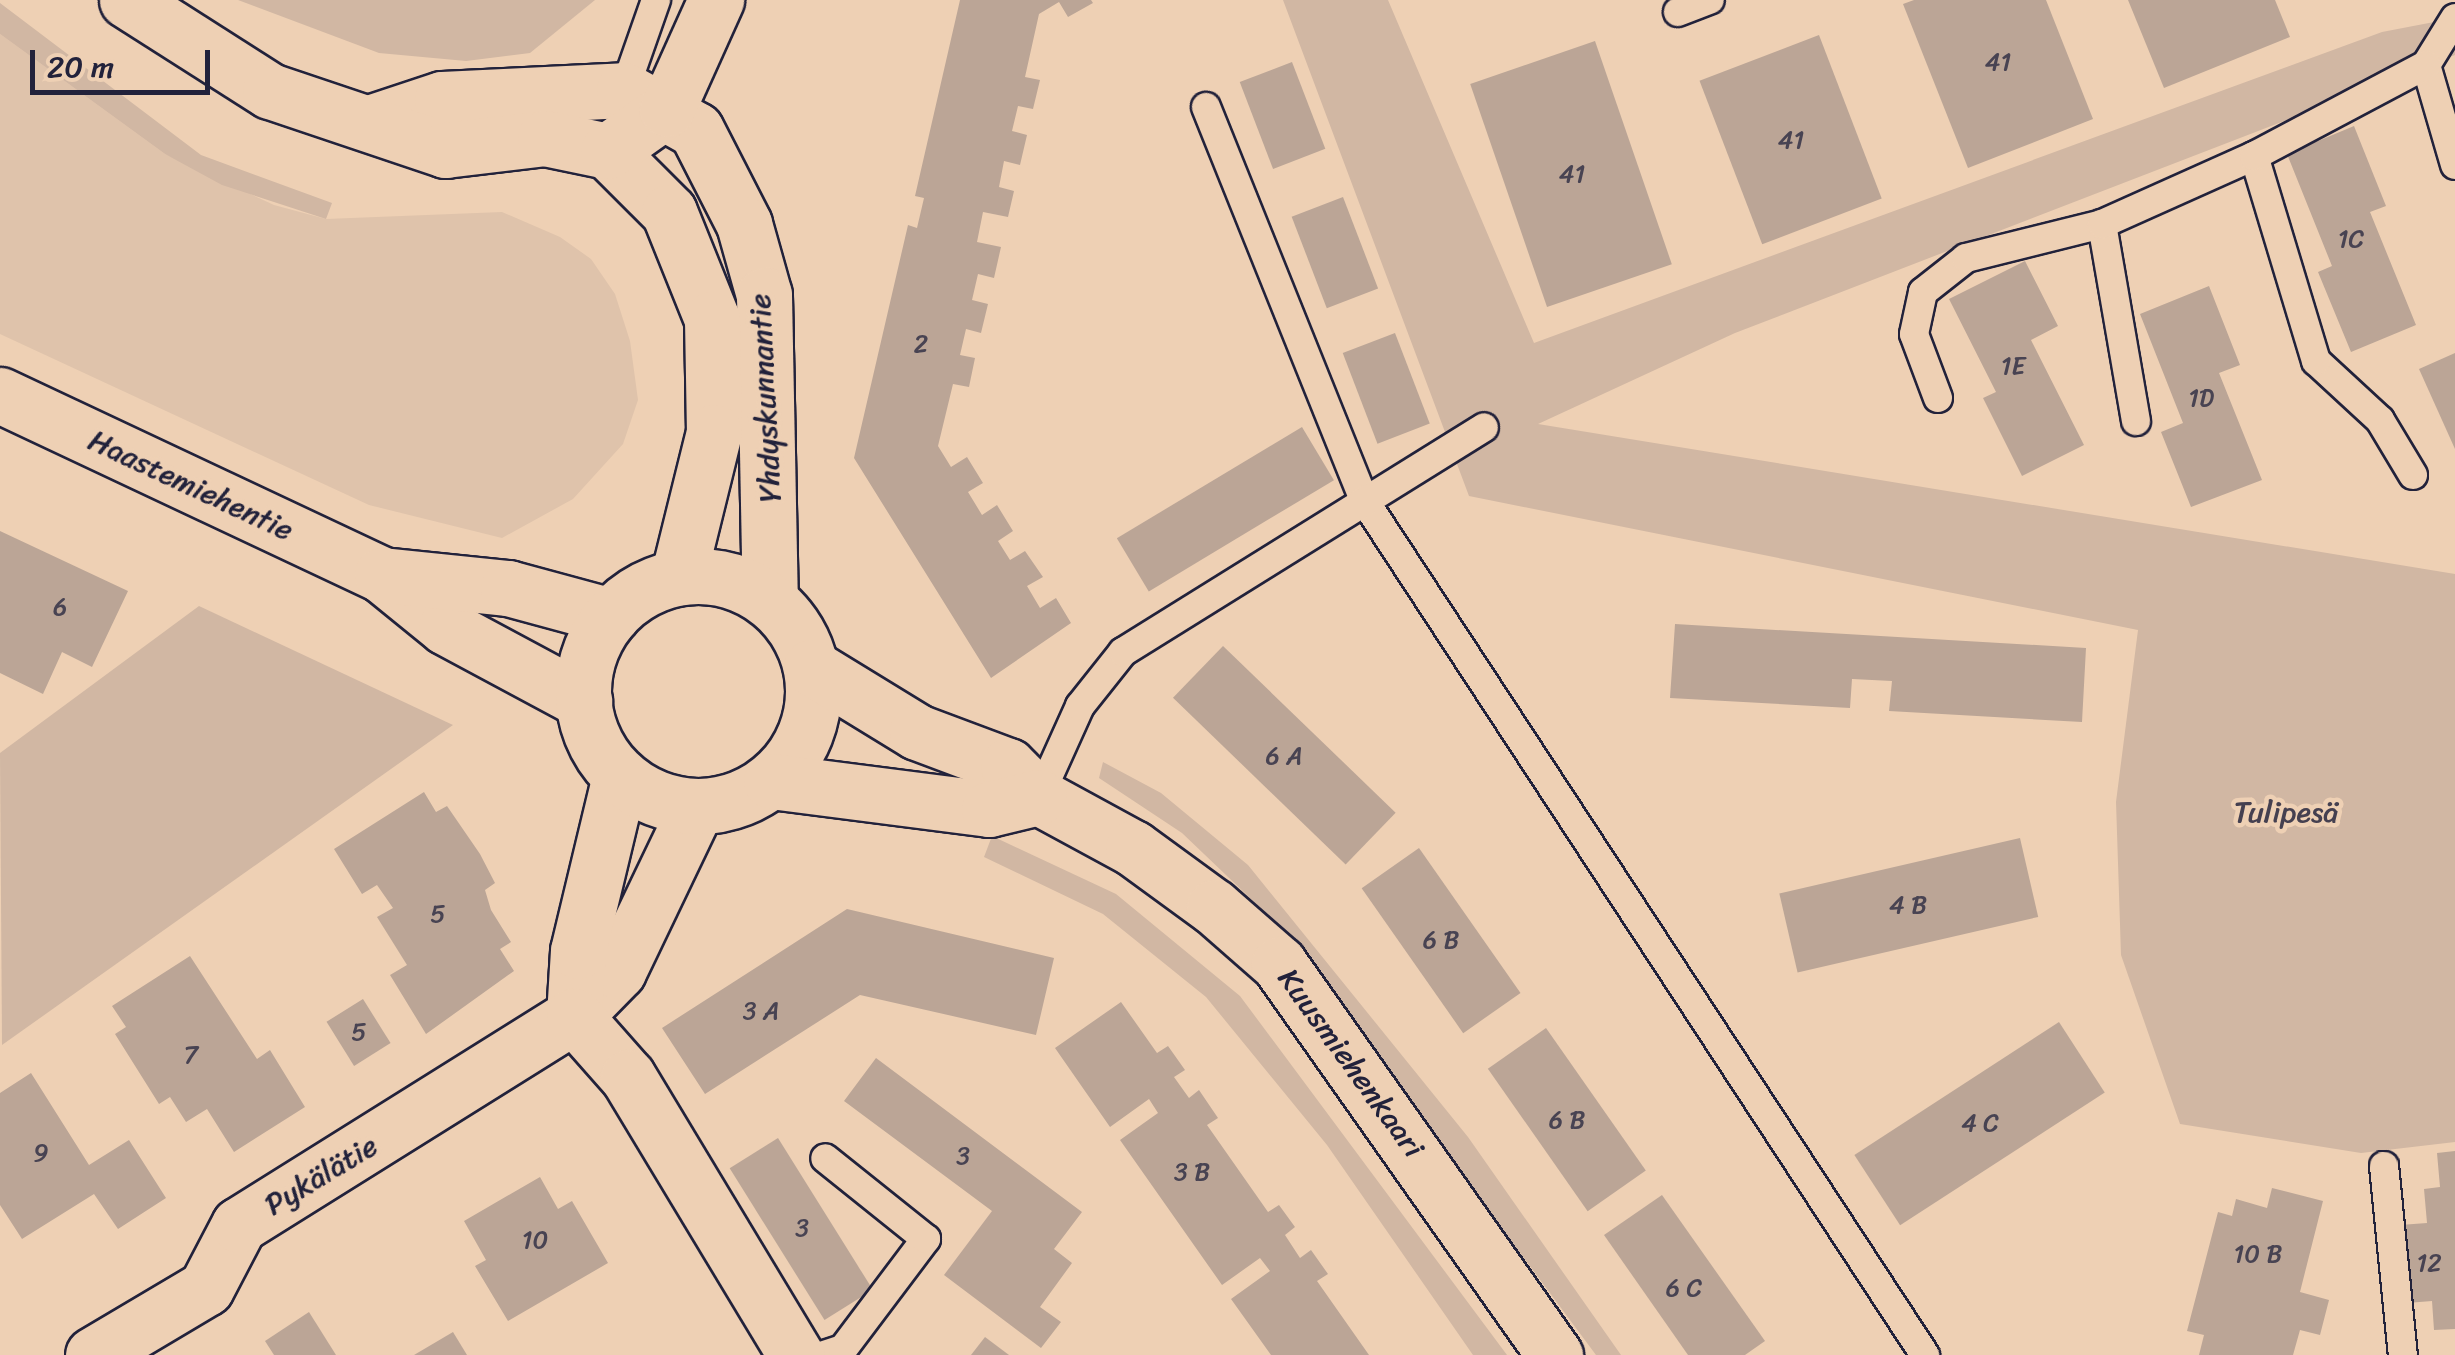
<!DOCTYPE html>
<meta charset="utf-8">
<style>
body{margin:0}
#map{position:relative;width:2455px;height:1355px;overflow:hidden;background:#eed0b4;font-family:Sriracha,sans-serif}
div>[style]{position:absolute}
.built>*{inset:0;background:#dfc3ab}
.green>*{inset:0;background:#d1b7a3}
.building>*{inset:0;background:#bba596;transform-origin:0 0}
.roads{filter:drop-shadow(2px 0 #22223b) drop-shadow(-2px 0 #22223b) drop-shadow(0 2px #22223b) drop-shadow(0 -2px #22223b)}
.service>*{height:28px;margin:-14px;padding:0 14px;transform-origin:14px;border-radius:14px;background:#eed0b4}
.minor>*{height:55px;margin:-27.5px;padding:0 27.5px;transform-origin:27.5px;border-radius:27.5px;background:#eed0b4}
.tertiary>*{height:55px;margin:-27.5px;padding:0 27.5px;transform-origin:27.5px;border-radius:27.5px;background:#eed0b4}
.secondary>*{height:55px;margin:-27.5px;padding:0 27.5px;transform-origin:27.5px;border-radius:27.5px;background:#eed0b4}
.secondary>.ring{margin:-27.5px;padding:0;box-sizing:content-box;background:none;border:55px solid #eed0b4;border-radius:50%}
.primary>*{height:55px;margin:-27.5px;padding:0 27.5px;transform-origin:27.5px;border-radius:27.5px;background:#eed0b4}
.motorway>*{height:55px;margin:-27.5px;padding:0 27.5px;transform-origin:27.5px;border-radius:27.5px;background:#eed0b4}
span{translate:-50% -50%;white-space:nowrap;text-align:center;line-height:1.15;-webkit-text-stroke:9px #eed0b4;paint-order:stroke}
.number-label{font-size:25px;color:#484352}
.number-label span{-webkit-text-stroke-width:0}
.street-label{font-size:30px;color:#22223b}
.park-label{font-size:30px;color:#454050}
.scale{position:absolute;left:30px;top:50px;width:180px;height:45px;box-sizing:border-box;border:5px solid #22223b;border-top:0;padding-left:12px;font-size:30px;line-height:35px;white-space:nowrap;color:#22223b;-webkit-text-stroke:8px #eed0b4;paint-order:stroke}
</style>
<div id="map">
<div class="built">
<i style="clip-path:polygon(0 34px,165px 154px,274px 205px,326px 219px,502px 212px,560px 237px,591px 259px,615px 294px,630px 341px,638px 400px,623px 444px,573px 499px,502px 538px,369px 505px,0 334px)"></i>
</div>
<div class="green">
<i style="clip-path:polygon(238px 0,595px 0,530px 53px,466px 61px,379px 53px)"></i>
<i style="clip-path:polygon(1283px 0,1388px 0,1534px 343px,2382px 32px,2455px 18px,2455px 55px,1735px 333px,1538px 424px,2455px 574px,2455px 1142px,2361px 1153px,2180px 1124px,2121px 955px,2116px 802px,2138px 630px,1469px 496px)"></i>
<i style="clip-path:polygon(0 3px,201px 155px,332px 203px,326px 219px,222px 185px,165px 154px,0 34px)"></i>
<i style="clip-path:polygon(199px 606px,453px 725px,2px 1045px,0 753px)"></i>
<i style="clip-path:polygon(1103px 762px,1161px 793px,1248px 865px,1468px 1137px,1621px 1355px,1596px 1355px,1271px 918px,1182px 833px,1099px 778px)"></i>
<i style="clip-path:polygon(992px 836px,1116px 894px,1240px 996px,1507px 1355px,1473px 1355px,1327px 1145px,1206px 997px,1103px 914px,984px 857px)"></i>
</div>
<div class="building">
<i style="clip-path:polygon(960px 0,1091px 0,1093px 3px,1068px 17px,1059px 2px,1039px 14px,1025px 77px,1040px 80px,1033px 109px,1018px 106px,1012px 131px,1027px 135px,1020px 165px,1004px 161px,999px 187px,1014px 191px,1008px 217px,983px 212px,977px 242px,1001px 247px,994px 278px,978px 274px,972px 300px,988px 304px,981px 333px,966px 329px,960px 355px,975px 358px,969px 387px,953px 384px,938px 446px,951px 467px,967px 457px,983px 483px,968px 492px,982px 515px,997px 505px,1013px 531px,998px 541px,1010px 560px,1025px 551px,1043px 577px,1027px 586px,1040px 608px,1056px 598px,1071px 623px,991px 678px,854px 458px,908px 225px,917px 228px,924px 198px,915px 196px)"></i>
<i style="clip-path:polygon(1914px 0,2046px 0,2093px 119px,1968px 168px,1903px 4px)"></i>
<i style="clip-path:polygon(2128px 0,2275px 0,2290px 37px,2164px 88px)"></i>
<i style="left:1819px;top:35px;width:175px;height:128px;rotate:69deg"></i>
<i style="left:1595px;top:41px;width:236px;height:132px;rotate:71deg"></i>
<i style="left:1292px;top:62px;width:93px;height:56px;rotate:69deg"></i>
<i style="clip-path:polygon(2354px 126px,2386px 206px,2370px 212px,2416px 325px,2351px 352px,2318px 272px,2332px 266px,2287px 154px)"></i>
<i style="left:1343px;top:197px;width:98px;height:55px;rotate:69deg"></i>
<i style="clip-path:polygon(2025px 261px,2058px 326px,2031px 340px,2084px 445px,2022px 476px,1983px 398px,1996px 392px,1949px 299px)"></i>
<i style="clip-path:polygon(2209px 286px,2240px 365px,2219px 373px,2262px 480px,2191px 507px,2161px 432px,2183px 423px,2140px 314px)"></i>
<i style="left:1395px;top:333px;width:97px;height:56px;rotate:69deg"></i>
<i style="clip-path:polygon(2455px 353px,2455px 449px,2419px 369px)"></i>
<i style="left:1302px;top:427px;width:62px;height:216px;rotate:59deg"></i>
<i style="clip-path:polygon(0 531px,128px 591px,92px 667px,62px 652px,43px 694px,0 673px)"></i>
<i style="clip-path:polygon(1675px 624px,2086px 648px,2082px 722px,1889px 711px,1892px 681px,1852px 679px,1850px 708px,1670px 698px)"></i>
<i style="left:1223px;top:646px;width:240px;height:72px;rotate:44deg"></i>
<i style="clip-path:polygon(424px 792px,436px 812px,447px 806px,480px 854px,495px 883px,485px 890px,491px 910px,511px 942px,500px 949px,514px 971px,426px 1034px,390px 975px,407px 965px,377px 917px,393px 908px,377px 885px,362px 894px,334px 849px)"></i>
<i style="left:2020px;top:838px;width:81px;height:247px;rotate:77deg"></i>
<i style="left:1419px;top:848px;width:177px;height:70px;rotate:55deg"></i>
<i style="clip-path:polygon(847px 909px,1054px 958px,1036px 1035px,860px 995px,705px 1094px,662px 1028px)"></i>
<i style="clip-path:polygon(190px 956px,257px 1059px,270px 1050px,305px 1107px,234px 1152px,207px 1109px,186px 1122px,170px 1097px,159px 1104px,115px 1034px,126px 1027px,112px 1006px)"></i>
<i style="left:363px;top:999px;width:52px;height:43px;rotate:58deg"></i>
<i style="clip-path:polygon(1121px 1002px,1157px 1053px,1168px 1046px,1185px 1070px,1174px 1077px,1189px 1098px,1199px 1090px,1218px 1118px,1207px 1125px,1268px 1212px,1279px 1205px,1295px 1227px,1285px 1235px,1300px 1258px,1311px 1250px,1328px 1274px,1317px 1281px,1369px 1355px,1271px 1355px,1231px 1299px,1270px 1271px,1260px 1258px,1222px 1285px,1120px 1140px,1158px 1113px,1149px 1099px,1110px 1127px,1055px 1048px)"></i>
<i style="left:2059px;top:1022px;width:84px;height:244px;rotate:57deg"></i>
<i style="left:1546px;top:1028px;width:174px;height:71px;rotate:55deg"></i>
<i style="clip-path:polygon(876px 1058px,1082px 1212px,1054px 1249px,1072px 1263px,1040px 1307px,1061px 1322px,1041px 1348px,944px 1275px,992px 1211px,844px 1101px)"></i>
<i style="clip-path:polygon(31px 1073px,89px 1165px,129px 1140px,166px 1198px,118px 1229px,94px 1194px,22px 1239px,0 1205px,0 1093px)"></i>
<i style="left:778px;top:1138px;width:179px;height:57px;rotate:58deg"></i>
<i style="clip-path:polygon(2455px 1151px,2455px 1329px,2434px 1330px,2432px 1301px,2407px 1303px,2400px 1225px,2427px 1223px,2424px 1189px,2440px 1187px,2437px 1153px)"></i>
<i style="clip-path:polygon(540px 1177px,558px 1209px,572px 1201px,608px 1263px,508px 1321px,475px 1266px,486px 1260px,464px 1221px)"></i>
<i style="clip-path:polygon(2272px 1188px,2323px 1201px,2300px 1292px,2329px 1300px,2320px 1335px,2300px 1330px,2293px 1355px,2199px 1355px,2204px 1335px,2187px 1331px,2218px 1212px,2232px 1216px,2236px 1199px,2267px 1208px)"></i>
<i style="clip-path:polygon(1662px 1195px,1765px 1341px,1745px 1355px,1688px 1355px,1604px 1235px)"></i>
<i style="clip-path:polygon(309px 1312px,336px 1355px,274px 1355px,265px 1341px)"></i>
<i style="clip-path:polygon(453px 1332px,467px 1355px,414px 1355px)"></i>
<i style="clip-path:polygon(985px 1337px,1009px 1355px,971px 1355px)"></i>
</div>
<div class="roads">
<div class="service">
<i style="left:1678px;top:12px;width:34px;rotate:-21deg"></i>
<i style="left:2455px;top:18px;width:55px;rotate:121.7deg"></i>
<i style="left:2426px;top:65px;width:104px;rotate:73.8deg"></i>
<i style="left:622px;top:97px;width:103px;rotate:-70.7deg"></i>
<i style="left:1206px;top:107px;width:424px;rotate:68.1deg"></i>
<i style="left:1364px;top:500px;width:1023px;rotate:56.73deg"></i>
<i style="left:1938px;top:398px;width:68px;rotate:-110.6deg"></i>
<i style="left:1914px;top:334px;width:43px;rotate:-77.9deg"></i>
<i style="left:1923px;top:292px;width:55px;rotate:-38.3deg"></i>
<i style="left:1966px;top:258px;width:140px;rotate:-14deg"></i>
<i style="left:2136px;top:421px;width:200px;rotate:-99.8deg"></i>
<i style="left:2102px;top:224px;width:167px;rotate:-24.1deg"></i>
<i style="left:2413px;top:475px;width:64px;rotate:-121deg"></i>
<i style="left:2380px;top:420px;width:87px;rotate:-137.3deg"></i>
<i style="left:2316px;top:361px;width:214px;rotate:-106.8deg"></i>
<i style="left:2254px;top:156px;width:195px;rotate:-27.9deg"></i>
<i style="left:1039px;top:797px;width:100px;rotate:-65.7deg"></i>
<i style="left:1080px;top:706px;width:69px;rotate:-51.5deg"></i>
<i style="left:1123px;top:652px;width:425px;rotate:-31.9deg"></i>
<i style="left:2384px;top:1166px;width:190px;rotate:84.3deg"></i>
<i style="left:824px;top:1355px;width:20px;rotate:-18deg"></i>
<i style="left:843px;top:1349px;width:138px;rotate:-53deg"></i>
<i style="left:926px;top:1239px;width:129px;rotate:-141.3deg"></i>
</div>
<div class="minor">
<i style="left:574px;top:1016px;width:63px;rotate:-45.6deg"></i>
<i style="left:618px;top:971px;width:183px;rotate:-64.4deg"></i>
<i style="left:574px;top:1016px;width:65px;rotate:-86.5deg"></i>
<i style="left:578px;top:951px;width:180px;rotate:-76.5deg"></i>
<i style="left:93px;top:1355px;width:131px;rotate:-30.7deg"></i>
<i style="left:206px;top:1288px;width:71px;rotate:-62.4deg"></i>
<i style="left:239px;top:1225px;width:395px;rotate:-32deg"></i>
<i style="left:574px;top:1016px;width:81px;rotate:48.5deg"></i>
<i style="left:628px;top:1077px;width:325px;rotate:58.9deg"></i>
</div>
<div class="tertiary">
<i style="left:0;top:395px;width:422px;rotate:25.2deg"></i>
<i style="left:382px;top:575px;width:82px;rotate:39.1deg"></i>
<i style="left:446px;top:627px;width:157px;rotate:28.2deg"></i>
<i style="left:382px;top:575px;width:127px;rotate:5.9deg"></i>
<i style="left:508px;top:588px;width:107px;rotate:15.2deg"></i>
</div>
<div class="secondary">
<i style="left:369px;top:123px;width:77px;rotate:-18.2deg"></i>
<i style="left:442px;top:99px;width:182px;rotate:-2.8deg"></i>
<i style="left:624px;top:90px;width:82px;rotate:29.1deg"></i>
<i style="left:696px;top:130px;width:106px;rotate:62.9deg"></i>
<i style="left:744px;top:224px;width:74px;rotate:74.3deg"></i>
<i style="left:764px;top:295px;width:306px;rotate:88.9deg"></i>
<i style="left:608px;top:151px;width:86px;rotate:45deg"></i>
<i style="left:669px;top:212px;width:115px;rotate:68.1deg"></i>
<i style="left:712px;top:319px;width:113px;rotate:89deg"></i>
<i style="left:714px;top:432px;width:150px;rotate:103.9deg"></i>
<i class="ring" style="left:583px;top:576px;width:175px;height:175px"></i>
<i style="left:811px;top:667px;width:124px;rotate:31.5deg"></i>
<i style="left:917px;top:732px;width:97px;rotate:20.5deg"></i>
<i style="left:1008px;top:766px;width:44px;rotate:45deg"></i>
<i style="left:1039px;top:797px;width:107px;rotate:28.5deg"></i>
<i style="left:1133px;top:848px;width:100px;rotate:36.1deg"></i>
<i style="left:1214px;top:907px;width:86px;rotate:41.2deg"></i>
<i style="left:1279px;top:964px;width:479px;rotate:54.8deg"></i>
<i style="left:771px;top:781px;width:220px;rotate:7.3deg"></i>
<i style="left:989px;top:809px;width:51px;rotate:-13.5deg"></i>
</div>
<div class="primary">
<i style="left:127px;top:0;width:169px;rotate:32.5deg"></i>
<i style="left:270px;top:91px;width:185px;rotate:18.6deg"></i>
<i style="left:445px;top:150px;width:101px;rotate:-6.8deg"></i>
<i style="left:545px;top:138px;width:64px;rotate:11.7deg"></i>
</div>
<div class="motorway">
<i style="left:608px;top:151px;width:72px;rotate:-35.4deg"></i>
<i style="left:667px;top:109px;width:120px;rotate:-65.8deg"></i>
</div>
</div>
<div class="number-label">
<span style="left:1998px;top:62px">41</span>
<span style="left:1791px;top:140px">41</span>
<span style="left:1572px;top:174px">41</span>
<span style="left:2351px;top:239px">1C</span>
<span style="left:921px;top:344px">2</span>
<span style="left:2013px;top:366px">1E</span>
<span style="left:2201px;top:398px">1D</span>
<span style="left:60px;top:607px">6</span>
<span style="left:1284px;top:756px">6 A</span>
<span style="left:1908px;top:905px">4 B</span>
<span style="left:438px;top:914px">5</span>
<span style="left:1441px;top:940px">6 B</span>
<span style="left:761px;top:1011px">3 A</span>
<span style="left:359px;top:1032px">5</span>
<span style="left:191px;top:1055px">7</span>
<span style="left:1567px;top:1120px">6 B</span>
<span style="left:1980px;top:1123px">4 C</span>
<span style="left:41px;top:1153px">9</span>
<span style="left:963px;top:1156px">3</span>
<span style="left:1192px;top:1172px">3 B</span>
<span style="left:802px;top:1228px">3</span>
<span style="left:535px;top:1240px">10</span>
<span style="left:2258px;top:1254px">10 B</span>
<span style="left:2429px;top:1263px">12</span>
<span style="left:1684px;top:1288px">6 C</span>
</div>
<div class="street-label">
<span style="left:765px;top:398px;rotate:-93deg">Yhdyskunnantie</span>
<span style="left:191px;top:485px;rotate:25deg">Haastemiehentie</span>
<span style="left:1351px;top:1063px;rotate:54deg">Kuusmiehenkaari</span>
<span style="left:321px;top:1175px;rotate:-31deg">Pykälätie</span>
</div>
<div class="park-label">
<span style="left:2286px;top:812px">Tulipesä</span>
</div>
<div class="scale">20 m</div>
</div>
